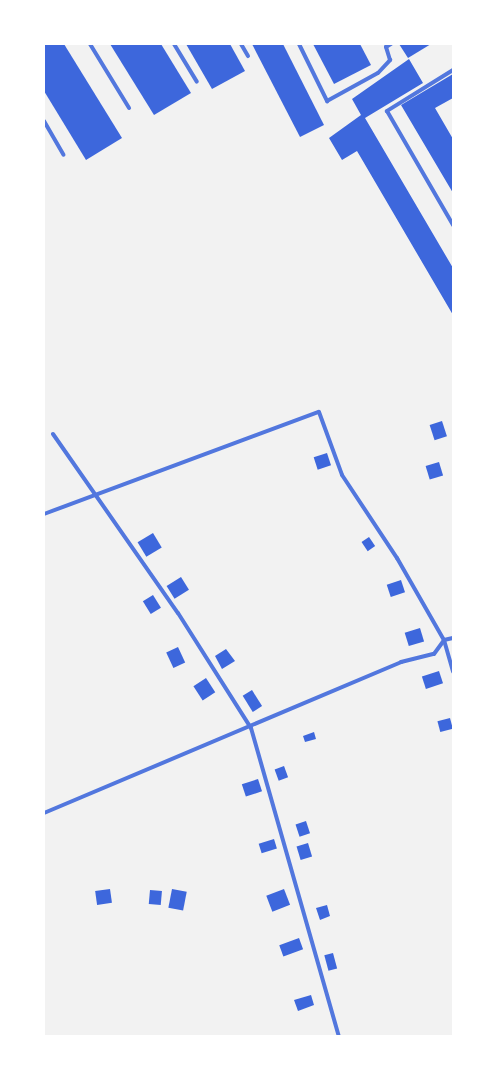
<!DOCTYPE html>
<style>
body{margin:0}
#map{position:relative;width:497px;height:1080px;overflow:hidden;background:#f2f2f2;font-family:"Nunito Sans",sans-serif}
div>[style]{position:absolute}
.building>*{inset:0;background:#3d67dc;transform-origin:0 0}
.service>*{height:4px;margin:-2px;padding:0 2px;transform-origin:2px;border-radius:2px;background:#5277de}
span{translate:-50% -50%;white-space:nowrap;text-align:center;line-height:1.15;-webkit-text-stroke:4px #fff;paint-order:stroke}
.frame{position:absolute;inset:0;border:45px solid #fff;pointer-events:none}
</style>
<div id="map">
<div class="building">
<i style="clip-path:polygon(44px 44px,64px 44px,122px 138px,86px 160px,44px 91px)"></i>
<i style="clip-path:polygon(110px 44px,161px 44px,191px 93px,154px 115px)"></i>
<i style="clip-path:polygon(186px 44px,230px 44px,245px 71px,212px 89px)"></i>
<i style="clip-path:polygon(252px 44px,283px 44px,324px 125px,300px 137px)"></i>
<i style="clip-path:polygon(313px 44px,360px 44px,371px 65px,334px 84px)"></i>
<i style="clip-path:polygon(399px 44px,431px 44px,408px 58px)"></i>
<i style="clip-path:polygon(409px 59px,423px 83px,365px 118px,453px 268px,453px 315px,357px 151px,342px 160px,329px 138px,361px 115px,352px 99px)"></i>
<i style="clip-path:polygon(453px 74px,453px 98px,435px 108px,453px 139px,453px 193px,401px 105px)"></i>
<i style="left:442px;top:421px;width:16px;height:13px;rotate:72deg"></i>
<i style="left:327px;top:453px;width:13px;height:14px;rotate:72deg"></i>
<i style="left:439px;top:462px;width:14px;height:14px;rotate:73deg"></i>
<i style="left:153px;top:533px;width:17px;height:18px;rotate:59deg"></i>
<i style="left:369px;top:537px;width:11px;height:9px;rotate:56deg"></i>
<i style="left:181px;top:577px;width:15px;height:17px;rotate:58deg"></i>
<i style="left:401px;top:580px;width:13px;height:15px;rotate:72deg"></i>
<i style="left:153px;top:595px;width:15px;height:12px;rotate:58deg"></i>
<i style="left:420px;top:628px;width:14px;height:16px;rotate:73deg"></i>
<i style="left:178px;top:647px;width:17px;height:13px;rotate:65deg"></i>
<i style="clip-path:polygon(226px 649px,235px 661px,222px 669px,215px 656px)"></i>
<i style="left:439px;top:671px;width:13px;height:18px;rotate:72deg"></i>
<i style="left:206px;top:678px;width:17px;height:15px;rotate:57deg"></i>
<i style="left:252px;top:690px;width:19px;height:11px;rotate:58deg"></i>
<i style="left:450px;top:718px;width:11px;height:13px;rotate:75deg"></i>
<i style="clip-path:polygon(314px 732px,316px 739px,305px 742px,303px 736px)"></i>
<i style="left:284px;top:766px;width:12px;height:10px;rotate:70deg"></i>
<i style="left:258px;top:779px;width:13px;height:17px;rotate:72deg"></i>
<i style="left:306px;top:821px;width:13px;height:11px;rotate:72deg"></i>
<i style="left:274px;top:839px;width:10px;height:16px;rotate:73deg"></i>
<i style="left:308px;top:843px;width:14px;height:12px;rotate:73deg"></i>
<i style="left:110px;top:889px;width:14px;height:15px;rotate:82deg"></i>
<i style="left:172px;top:889px;width:15px;height:19px;rotate:11deg"></i>
<i style="left:284px;top:889px;width:17px;height:19px;rotate:69deg"></i>
<i style="left:150px;top:890px;width:12px;height:14px;rotate:5deg"></i>
<i style="clip-path:polygon(327px 905px,330px 916px,320px 920px,316px 908px)"></i>
<i style="left:299px;top:938px;width:12px;height:21px;rotate:70deg"></i>
<i style="left:333px;top:953px;width:16px;height:9px;rotate:75deg"></i>
<i style="clip-path:polygon(311px 995px,314px 1005px,298px 1011px,294px 1000px)"></i>
</div>
<div class="service">
<i style="left:90px;top:44px;width:75px;rotate:58.6deg"></i>
<i style="left:174px;top:44px;width:44px;rotate:58.8deg"></i>
<i style="left:241px;top:44px;width:14px;rotate:60deg"></i>
<i style="left:299px;top:44px;width:64px;rotate:63.8deg"></i>
<i style="left:327px;top:101px;width:58px;rotate:-28.8deg"></i>
<i style="left:378px;top:73px;width:18px;rotate:-47deg"></i>
<i style="left:390px;top:60px;width:14px;rotate:-107deg"></i>
<i style="left:386px;top:47px;width:6px;rotate:-31deg"></i>
<i style="left:453px;top:70px;width:78px;rotate:148.2deg"></i>
<i style="left:387px;top:111px;width:132px;rotate:59.9deg"></i>
<i style="left:44px;top:121px;width:39px;rotate:60deg"></i>
<i style="left:53px;top:434px;width:218px;rotate:55.1deg"></i>
<i style="left:178px;top:613px;width:136px;rotate:57.6deg"></i>
<i style="left:251px;top:728px;width:320px;rotate:74.1deg"></i>
<i style="left:44px;top:514px;width:293px;rotate:-20.4deg"></i>
<i style="left:319px;top:412px;width:67px;rotate:69.9deg"></i>
<i style="left:342px;top:475px;width:100px;rotate:56.5deg"></i>
<i style="left:397px;top:558px;width:95px;rotate:60.2deg"></i>
<i style="left:444px;top:640px;width:33px;rotate:74deg"></i>
<i style="left:44px;top:813px;width:388px;rotate:-22.9deg"></i>
<i style="left:401px;top:662px;width:34px;rotate:-14deg"></i>
<i style="left:434px;top:654px;width:17px;rotate:-54deg"></i>
<i style="left:444px;top:640px;width:9px;rotate:-13deg"></i>
</div>
<div class="frame"></div>
</div>
